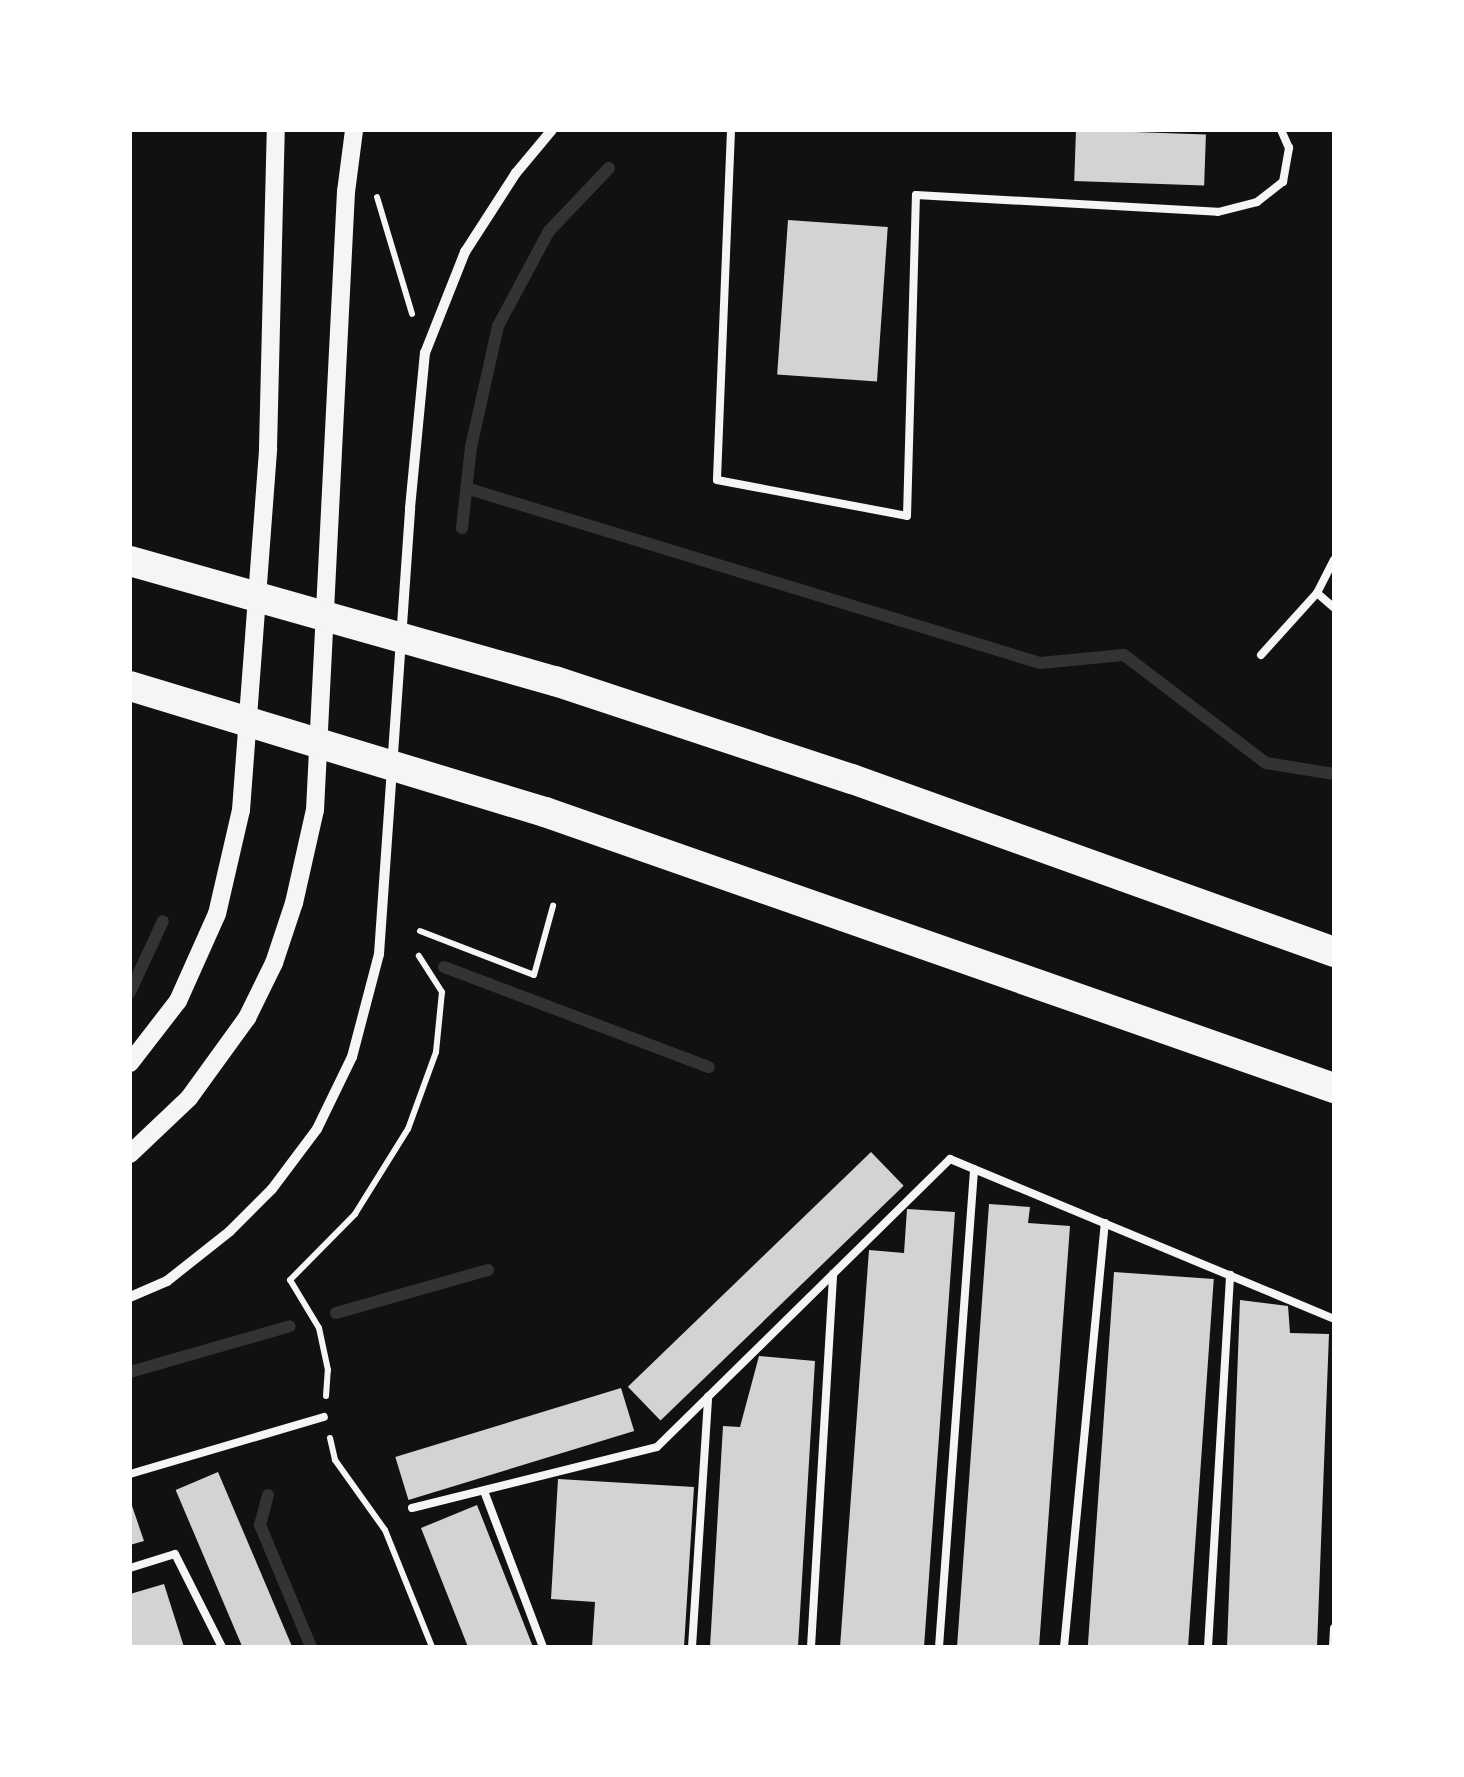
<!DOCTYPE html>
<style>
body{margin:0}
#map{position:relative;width:1464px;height:1777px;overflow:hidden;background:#111;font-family:Helvetica,sans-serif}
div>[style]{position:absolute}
.stream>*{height:12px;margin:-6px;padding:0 6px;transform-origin:6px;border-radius:6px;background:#333}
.building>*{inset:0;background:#d3d3d3;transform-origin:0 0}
.path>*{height:6px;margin:-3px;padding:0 3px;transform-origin:3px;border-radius:3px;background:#f5f5f5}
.service>*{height:8px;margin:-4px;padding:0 4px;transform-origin:4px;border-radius:4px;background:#f5f5f5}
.minor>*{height:10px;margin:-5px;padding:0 5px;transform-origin:5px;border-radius:5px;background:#f5f5f5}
.tertiary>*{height:18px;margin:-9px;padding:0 9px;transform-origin:9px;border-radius:9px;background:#f5f5f5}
.motorway>*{height:30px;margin:-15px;padding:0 15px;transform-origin:15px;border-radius:15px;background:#f5f5f5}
span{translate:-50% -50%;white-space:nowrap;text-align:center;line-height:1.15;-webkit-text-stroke:8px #fff;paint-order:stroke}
.frame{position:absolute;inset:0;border:132px solid #fff;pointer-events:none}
</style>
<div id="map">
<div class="stream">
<i style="left:466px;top:488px;width:600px;rotate:16.96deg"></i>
<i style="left:1040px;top:663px;width:84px;rotate:-5.4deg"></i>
<i style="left:1124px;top:655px;width:178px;rotate:37.3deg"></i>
<i style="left:1266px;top:763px;width:69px;rotate:9.2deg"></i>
<i style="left:462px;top:528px;width:81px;rotate:-83.7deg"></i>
<i style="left:471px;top:447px;width:124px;rotate:-77.4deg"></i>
<i style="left:498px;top:326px;width:108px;rotate:-61.8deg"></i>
<i style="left:549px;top:231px;width:87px;rotate:-46.4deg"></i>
<i style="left:444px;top:967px;width:283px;rotate:20.7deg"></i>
<i style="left:130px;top:992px;width:78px;rotate:-65.1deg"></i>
<i style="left:336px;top:1313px;width:158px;rotate:-15.8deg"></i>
<i style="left:130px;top:1372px;width:166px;rotate:-16deg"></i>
<i style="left:268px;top:1495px;width:31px;rotate:105deg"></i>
<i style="left:260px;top:1525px;width:132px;rotate:67.3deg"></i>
</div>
<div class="building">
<i style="left:1076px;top:130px;width:130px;height:51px;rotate:2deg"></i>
<i style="left:788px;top:220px;width:100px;height:155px;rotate:4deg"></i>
<i style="left:871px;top:1152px;width:47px;height:338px;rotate:46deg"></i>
<i style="clip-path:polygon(989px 1204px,1030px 1207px,1028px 1223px,1070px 1226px,1039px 1647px,957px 1647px)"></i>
<i style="clip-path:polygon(907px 1209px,955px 1212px,924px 1647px,840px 1647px,869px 1250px,904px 1253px)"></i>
<i style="left:1114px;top:1272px;width:100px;height:376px;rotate:4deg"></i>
<i style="clip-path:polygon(1240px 1300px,1288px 1306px,1290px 1333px,1329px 1334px,1317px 1647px,1227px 1647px)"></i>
<i style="clip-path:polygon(759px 1356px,815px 1361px,798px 1647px,710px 1647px,723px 1426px,740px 1427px)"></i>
<i style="left:621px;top:1388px;width:45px;height:236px;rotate:73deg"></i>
<i style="left:218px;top:1472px;width:190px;height:46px;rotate:67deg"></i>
<i style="clip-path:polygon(558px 1479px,694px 1487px,684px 1647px,592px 1647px,595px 1602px,551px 1599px)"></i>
<i style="clip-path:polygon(130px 1500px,144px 1541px,130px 1545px)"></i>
<i style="clip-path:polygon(477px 1505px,533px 1647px,468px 1647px,421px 1528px)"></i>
<i style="clip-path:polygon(164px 1584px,184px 1647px,130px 1647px,130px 1594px)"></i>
</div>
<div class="path">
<i style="left:377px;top:197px;width:122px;rotate:73.3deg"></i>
<i style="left:420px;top:931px;width:122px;rotate:21.1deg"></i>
<i style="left:534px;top:975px;width:72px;rotate:-74.6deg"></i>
<i style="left:326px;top:1396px;width:26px;rotate:-86deg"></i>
<i style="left:328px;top:1370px;width:43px;rotate:-102.1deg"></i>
<i style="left:319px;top:1328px;width:56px;rotate:-121.1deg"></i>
<i style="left:290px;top:1280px;width:93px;rotate:-45.4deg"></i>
<i style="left:355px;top:1214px;width:100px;rotate:-58.1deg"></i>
<i style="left:408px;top:1129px;width:82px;rotate:-70deg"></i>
<i style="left:436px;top:1052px;width:60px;rotate:-84.3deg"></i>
<i style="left:442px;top:992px;width:43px;rotate:-122.6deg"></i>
<i style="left:330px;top:1438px;width:23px;rotate:77deg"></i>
<i style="left:335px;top:1460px;width:86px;rotate:54.5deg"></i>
<i style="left:385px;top:1530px;width:126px;rotate:68.1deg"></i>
</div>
<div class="service">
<i style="left:731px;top:130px;width:350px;rotate:92.3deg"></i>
<i style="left:717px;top:480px;width:193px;rotate:10.7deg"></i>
<i style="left:907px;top:516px;width:321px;rotate:-88.4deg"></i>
<i style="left:916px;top:195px;width:302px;rotate:3.2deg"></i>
<i style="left:1218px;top:212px;width:40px;rotate:-14.4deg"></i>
<i style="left:1257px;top:202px;width:33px;rotate:-38deg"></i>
<i style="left:1283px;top:182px;width:35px;rotate:-80deg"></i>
<i style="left:1289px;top:148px;width:20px;rotate:-114deg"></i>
<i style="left:1317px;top:593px;width:23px;rotate:41deg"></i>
<i style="left:1261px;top:655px;width:84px;rotate:-47.9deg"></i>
<i style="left:1317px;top:593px;width:37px;rotate:-63deg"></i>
<i style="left:130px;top:1474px;width:202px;rotate:-16.4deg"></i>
<i style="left:484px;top:1491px;width:167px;rotate:69.3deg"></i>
<i style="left:412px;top:1508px;width:252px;rotate:-14deg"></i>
<i style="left:657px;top:1447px;width:411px;rotate:-44.5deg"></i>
<i style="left:950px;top:1159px;width:416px;rotate:22.6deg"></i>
<i style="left:130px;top:1568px;width:47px;rotate:-17.3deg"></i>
<i style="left:175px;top:1554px;width:104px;rotate:63.2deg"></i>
<i style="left:692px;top:1647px;width:251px;rotate:-86.3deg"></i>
<i style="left:811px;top:1647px;width:374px;rotate:-86.6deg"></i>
<i style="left:939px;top:1647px;width:479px;rotate:-85.8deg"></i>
<i style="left:1064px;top:1647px;width:426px;rotate:-84.5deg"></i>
<i style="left:1208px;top:1647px;width:373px;rotate:-86.6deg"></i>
<i style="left:1333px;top:1647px;width:19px;rotate:-87deg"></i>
</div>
<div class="minor">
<i style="left:130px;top:1297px;width:40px;rotate:-23.4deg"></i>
<i style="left:167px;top:1281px;width:80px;rotate:-38.4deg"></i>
<i style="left:230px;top:1231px;width:59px;rotate:-45deg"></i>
<i style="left:272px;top:1189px;width:75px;rotate:-53.1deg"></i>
<i style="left:317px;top:1129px;width:80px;rotate:-64.1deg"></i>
<i style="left:352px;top:1057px;width:106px;rotate:-75.3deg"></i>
<i style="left:379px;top:954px;width:447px;rotate:-86deg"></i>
<i style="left:410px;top:508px;width:156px;rotate:-84.5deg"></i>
<i style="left:425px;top:353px;width:109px;rotate:-68.4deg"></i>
<i style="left:465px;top:252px;width:94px;rotate:-57.2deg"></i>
<i style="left:516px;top:173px;width:56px;rotate:-50.1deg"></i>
</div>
<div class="tertiary">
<i style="left:130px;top:1063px;width:78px;rotate:-52.3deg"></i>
<i style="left:178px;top:1001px;width:95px;rotate:-65.9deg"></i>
<i style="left:217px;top:914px;width:107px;rotate:-77deg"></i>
<i style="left:241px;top:810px;width:363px;rotate:-85.7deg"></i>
<i style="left:268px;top:448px;width:318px;rotate:-88.6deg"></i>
<i style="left:130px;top:1154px;width:81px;rotate:-43.5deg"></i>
<i style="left:189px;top:1098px;width:99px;rotate:-54.1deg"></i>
<i style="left:247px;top:1018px;width:61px;rotate:-63.9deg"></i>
<i style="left:274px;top:963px;width:63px;rotate:-71.6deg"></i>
<i style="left:294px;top:903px;width:95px;rotate:-77.3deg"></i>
<i style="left:315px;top:810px;width:619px;rotate:-87.13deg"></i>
<i style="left:346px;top:192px;width:63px;rotate:-82.6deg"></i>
</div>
<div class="motorway">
<i style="left:130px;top:561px;width:442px;rotate:15.8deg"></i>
<i style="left:555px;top:681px;width:313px;rotate:18.3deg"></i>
<i style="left:852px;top:779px;width:512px;rotate:19.74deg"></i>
<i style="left:130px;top:686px;width:434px;rotate:16.9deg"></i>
<i style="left:545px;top:812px;width:836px;rotate:19.28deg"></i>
</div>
<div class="frame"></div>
</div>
